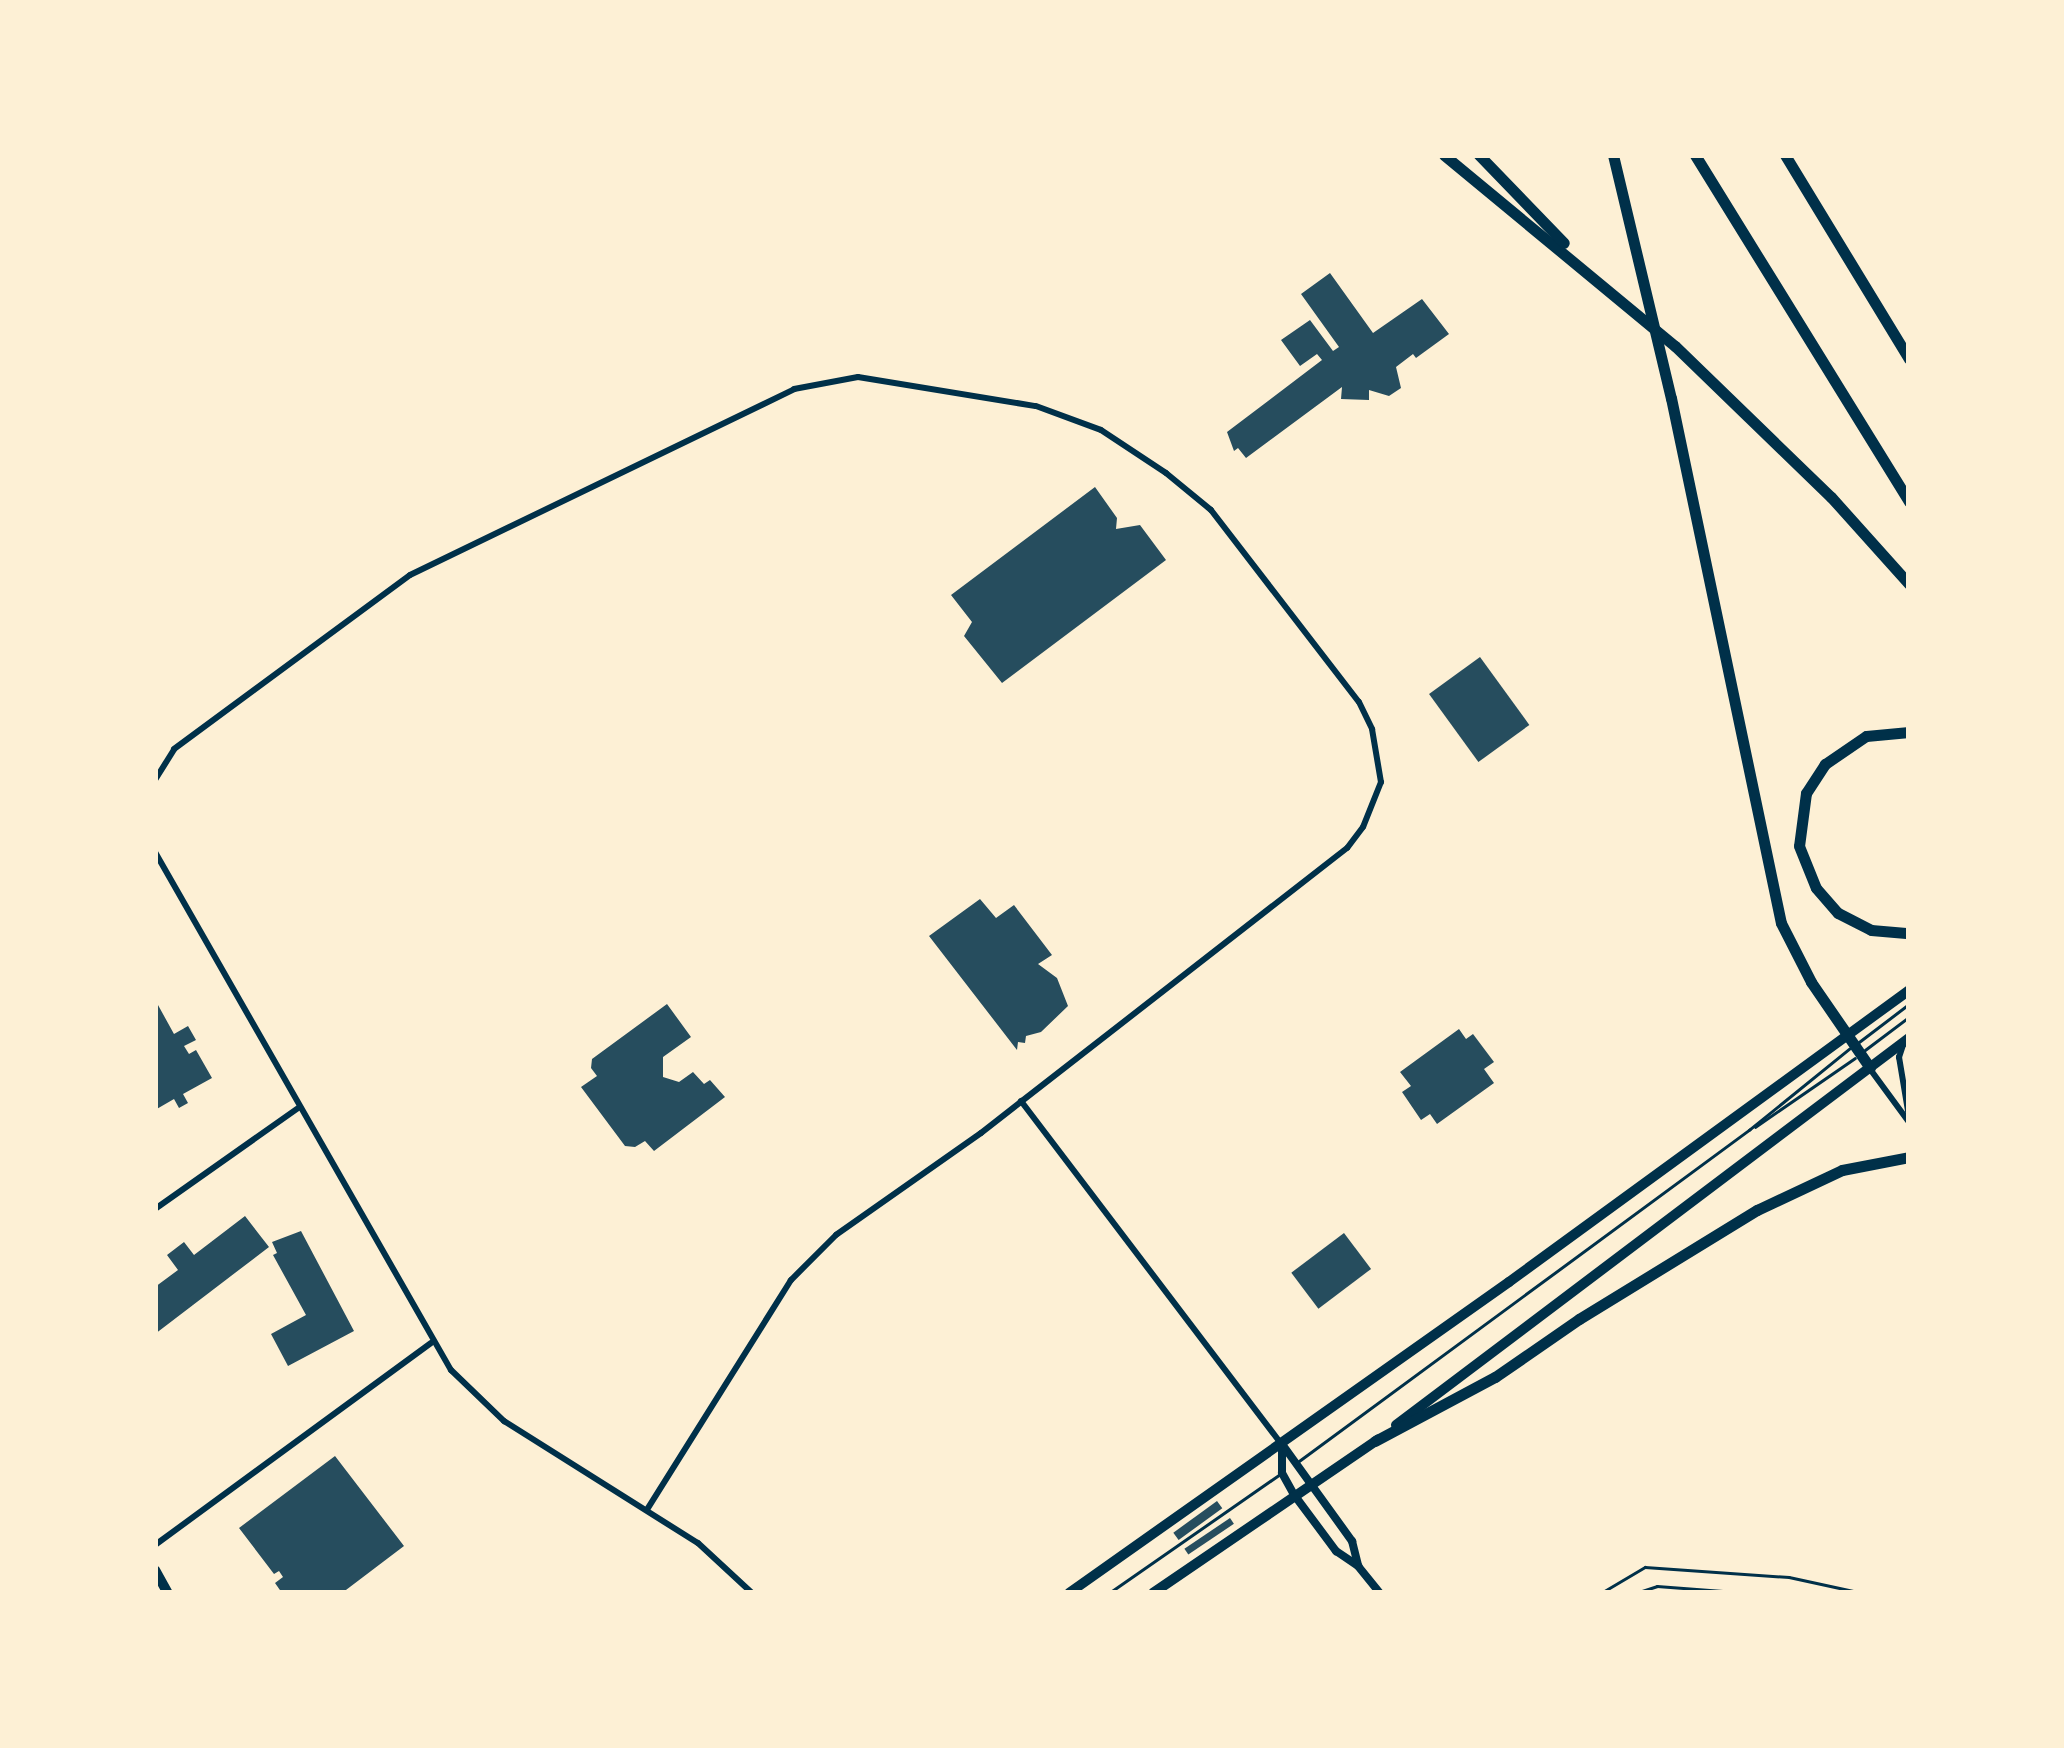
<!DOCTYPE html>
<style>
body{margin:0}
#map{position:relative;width:2064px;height:1748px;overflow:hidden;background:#fdf0d5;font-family:Inter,sans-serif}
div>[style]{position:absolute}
.building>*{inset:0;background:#264d5e;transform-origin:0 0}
.service>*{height:2.5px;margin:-1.25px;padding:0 1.25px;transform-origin:1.25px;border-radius:1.25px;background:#003049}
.minor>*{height:6px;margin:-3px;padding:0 3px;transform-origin:3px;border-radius:3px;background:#003049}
.tertiary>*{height:8px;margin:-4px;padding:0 4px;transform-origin:4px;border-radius:4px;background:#003049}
.primary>*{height:10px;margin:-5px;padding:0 5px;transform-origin:5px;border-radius:5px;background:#003049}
.motorway>*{height:11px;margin:-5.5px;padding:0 5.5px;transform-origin:5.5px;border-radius:5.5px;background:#003049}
span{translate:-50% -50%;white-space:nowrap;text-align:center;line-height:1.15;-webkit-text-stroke:8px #fdf0d5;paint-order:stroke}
.frame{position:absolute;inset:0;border:158px solid #fdf0d5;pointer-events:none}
</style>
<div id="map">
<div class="building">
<i style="clip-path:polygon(1330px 273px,1373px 333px,1422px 299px,1449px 334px,1416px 358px,1413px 354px,1396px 367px,1401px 388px,1389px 396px,1369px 390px,1369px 400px,1341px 399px,1342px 387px,1246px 458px,1238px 448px,1234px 451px,1227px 432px,1322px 360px,1317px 354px,1300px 366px,1281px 340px,1310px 320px,1333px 351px,1339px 347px,1301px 294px)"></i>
<i style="clip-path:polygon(1095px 487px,1117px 518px,1116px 529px,1140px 525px,1166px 560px,1002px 683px,964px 636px,972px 622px,951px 595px)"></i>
<i style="left:1480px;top:657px;width:84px;height:63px;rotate:54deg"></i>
<i style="clip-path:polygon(980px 899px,996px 918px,1014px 905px,1052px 955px,1038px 964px,1057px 978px,1068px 1006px,1041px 1032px,1026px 1036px,1025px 1043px,1018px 1042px,1017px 1050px,929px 936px)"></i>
<i style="clip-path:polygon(667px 1004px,691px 1037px,663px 1057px,663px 1077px,679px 1082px,693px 1072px,704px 1084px,710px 1080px,725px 1097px,654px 1151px,645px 1141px,635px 1147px,625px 1146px,581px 1087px,597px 1076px,591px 1068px,592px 1059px)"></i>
<i style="clip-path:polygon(158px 1005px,174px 1034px,188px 1026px,196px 1040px,184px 1046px,189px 1054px,196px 1050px,212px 1078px,183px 1094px,188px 1103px,179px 1108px,174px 1099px,155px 1110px)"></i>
<i style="clip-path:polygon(1459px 1029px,1466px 1039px,1473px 1034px,1494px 1062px,1484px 1069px,1494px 1083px,1437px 1124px,1430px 1114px,1421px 1120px,1402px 1092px,1411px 1086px,1400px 1072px)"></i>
<i style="clip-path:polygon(245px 1216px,269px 1247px,155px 1334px,155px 1287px,178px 1270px,167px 1255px,184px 1242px,194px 1255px)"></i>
<i style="clip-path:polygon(301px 1231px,354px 1331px,288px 1366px,271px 1334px,306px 1315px,273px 1255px,277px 1253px,272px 1242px)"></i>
<i style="left:1344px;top:1233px;width:45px;height:66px;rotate:53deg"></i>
<i style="clip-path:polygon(335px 1456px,404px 1546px,342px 1593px,282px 1593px,275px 1583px,283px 1577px,279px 1571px,274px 1574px,239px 1528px)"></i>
<i style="left:1217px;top:1501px;width:9px;height:54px;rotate:54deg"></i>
<i style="left:1230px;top:1518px;width:7px;height:55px;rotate:56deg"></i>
</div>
<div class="service">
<i style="left:1859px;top:1042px;width:63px;rotate:-37.2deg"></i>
<i style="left:1865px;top:1050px;width:55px;rotate:-36.9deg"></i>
<i style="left:1755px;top:1127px;width:121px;rotate:-34.6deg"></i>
<i style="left:1299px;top:1461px;width:559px;rotate:-36.34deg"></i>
<i style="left:1749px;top:1130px;width:129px;rotate:-39deg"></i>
<i style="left:1109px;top:1593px;width:208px;rotate:-34.8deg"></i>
<i style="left:1601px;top:1593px;width:51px;rotate:-30.6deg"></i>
<i style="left:1645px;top:1567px;width:144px;rotate:4deg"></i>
<i style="left:1789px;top:1577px;width:76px;rotate:12.2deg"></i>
<i style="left:1636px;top:1593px;width:22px;rotate:-18deg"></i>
<i style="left:1657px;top:1586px;width:92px;rotate:4.4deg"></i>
</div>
<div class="minor">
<i style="left:155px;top:780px;width:36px;rotate:-58deg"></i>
<i style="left:174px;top:749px;width:293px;rotate:-36.4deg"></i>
<i style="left:410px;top:575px;width:427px;rotate:-25.8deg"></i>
<i style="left:794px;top:389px;width:65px;rotate:-10.6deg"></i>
<i style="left:858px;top:377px;width:180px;rotate:9.3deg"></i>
<i style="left:1036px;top:406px;width:69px;rotate:20.3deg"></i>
<i style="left:1101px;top:430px;width:78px;rotate:33.5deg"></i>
<i style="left:1166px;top:473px;width:58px;rotate:39.4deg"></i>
<i style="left:1211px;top:510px;width:242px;rotate:52.4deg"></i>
<i style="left:1359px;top:702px;width:30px;rotate:64deg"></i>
<i style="left:1372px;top:729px;width:54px;rotate:80.4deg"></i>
<i style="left:1381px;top:782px;width:48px;rotate:111.8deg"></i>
<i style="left:1363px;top:827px;width:26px;rotate:127deg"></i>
<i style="left:1347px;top:848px;width:464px;rotate:142.1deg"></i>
<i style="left:981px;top:1133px;width:177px;rotate:144.9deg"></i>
<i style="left:836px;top:1235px;width:64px;rotate:135deg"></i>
<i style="left:791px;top:1280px;width:271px;rotate:122.1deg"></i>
<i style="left:155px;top:852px;width:597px;rotate:60.26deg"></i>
<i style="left:451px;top:1370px;width:74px;rotate:43.9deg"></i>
<i style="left:504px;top:1421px;width:229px;rotate:32.2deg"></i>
<i style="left:698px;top:1543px;width:74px;rotate:42.8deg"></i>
<i style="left:1903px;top:1045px;width:13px;rotate:108deg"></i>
<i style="left:1899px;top:1057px;width:61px;rotate:80.5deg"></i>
<i style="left:1870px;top:1069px;width:66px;rotate:53.7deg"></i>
<i style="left:1021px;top:1101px;width:430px;rotate:52.8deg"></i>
<i style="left:155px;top:1209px;width:175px;rotate:-35.2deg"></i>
<i style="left:155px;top:1545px;width:342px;rotate:-36.2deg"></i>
</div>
<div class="tertiary">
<i style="left:1282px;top:1444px;width:29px;rotate:90deg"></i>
<i style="left:1282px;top:1473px;width:26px;rotate:61deg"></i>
<i style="left:1295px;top:1496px;width:69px;rotate:53.3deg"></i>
<i style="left:1336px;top:1551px;width:27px;rotate:34deg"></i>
<i style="left:1358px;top:1566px;width:35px;rotate:51deg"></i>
<i style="left:1282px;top:1444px;width:120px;rotate:54.2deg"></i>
<i style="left:1352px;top:1541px;width:25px;rotate:76deg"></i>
</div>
<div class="primary">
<i style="left:1396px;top:1425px;width:643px;rotate:-37.03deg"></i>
<i style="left:155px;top:1570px;width:26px;rotate:61deg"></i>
<i style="left:1069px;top:1593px;width:539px;rotate:-35.25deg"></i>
<i style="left:1509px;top:1282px;width:495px;rotate:-36.1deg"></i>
<i style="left:1153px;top:1593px;width:273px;rotate:-34.3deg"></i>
</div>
<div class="motorway">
<i style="left:1444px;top:155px;width:300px;rotate:39.6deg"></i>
<i style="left:1675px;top:346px;width:217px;rotate:44.1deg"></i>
<i style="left:1831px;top:497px;width:117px;rotate:48.1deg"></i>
<i style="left:1479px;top:155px;width:122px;rotate:46deg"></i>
<i style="left:1613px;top:155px;width:250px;rotate:76.6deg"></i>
<i style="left:1671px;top:398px;width:536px;rotate:78.17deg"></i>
<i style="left:1781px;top:923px;width:66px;rotate:63deg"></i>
<i style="left:1811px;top:982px;width:104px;rotate:55.5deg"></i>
<i style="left:1695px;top:155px;width:408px;rotate:58.3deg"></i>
<i style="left:1785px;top:155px;width:239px;rotate:58.7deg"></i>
<i style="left:1909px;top:732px;width:43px;rotate:174.7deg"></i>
<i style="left:1866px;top:736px;width:50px;rotate:145.7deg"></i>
<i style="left:1825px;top:764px;width:35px;rotate:123deg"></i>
<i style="left:1806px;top:793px;width:53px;rotate:97.5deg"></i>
<i style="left:1799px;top:846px;width:45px;rotate:68deg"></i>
<i style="left:1816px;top:888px;width:33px;rotate:49deg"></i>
<i style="left:1838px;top:913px;width:37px;rotate:27deg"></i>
<i style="left:1871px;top:930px;width:38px;rotate:5deg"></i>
<i style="left:1375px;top:1441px;width:136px;rotate:-28.1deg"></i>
<i style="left:1495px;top:1377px;width:102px;rotate:-34.6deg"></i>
<i style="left:1579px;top:1319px;width:209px;rotate:-31.5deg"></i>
<i style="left:1757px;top:1210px;width:94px;rotate:-25.2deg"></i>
<i style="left:1842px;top:1170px;width:68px;rotate:-11deg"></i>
</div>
<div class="frame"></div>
</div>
